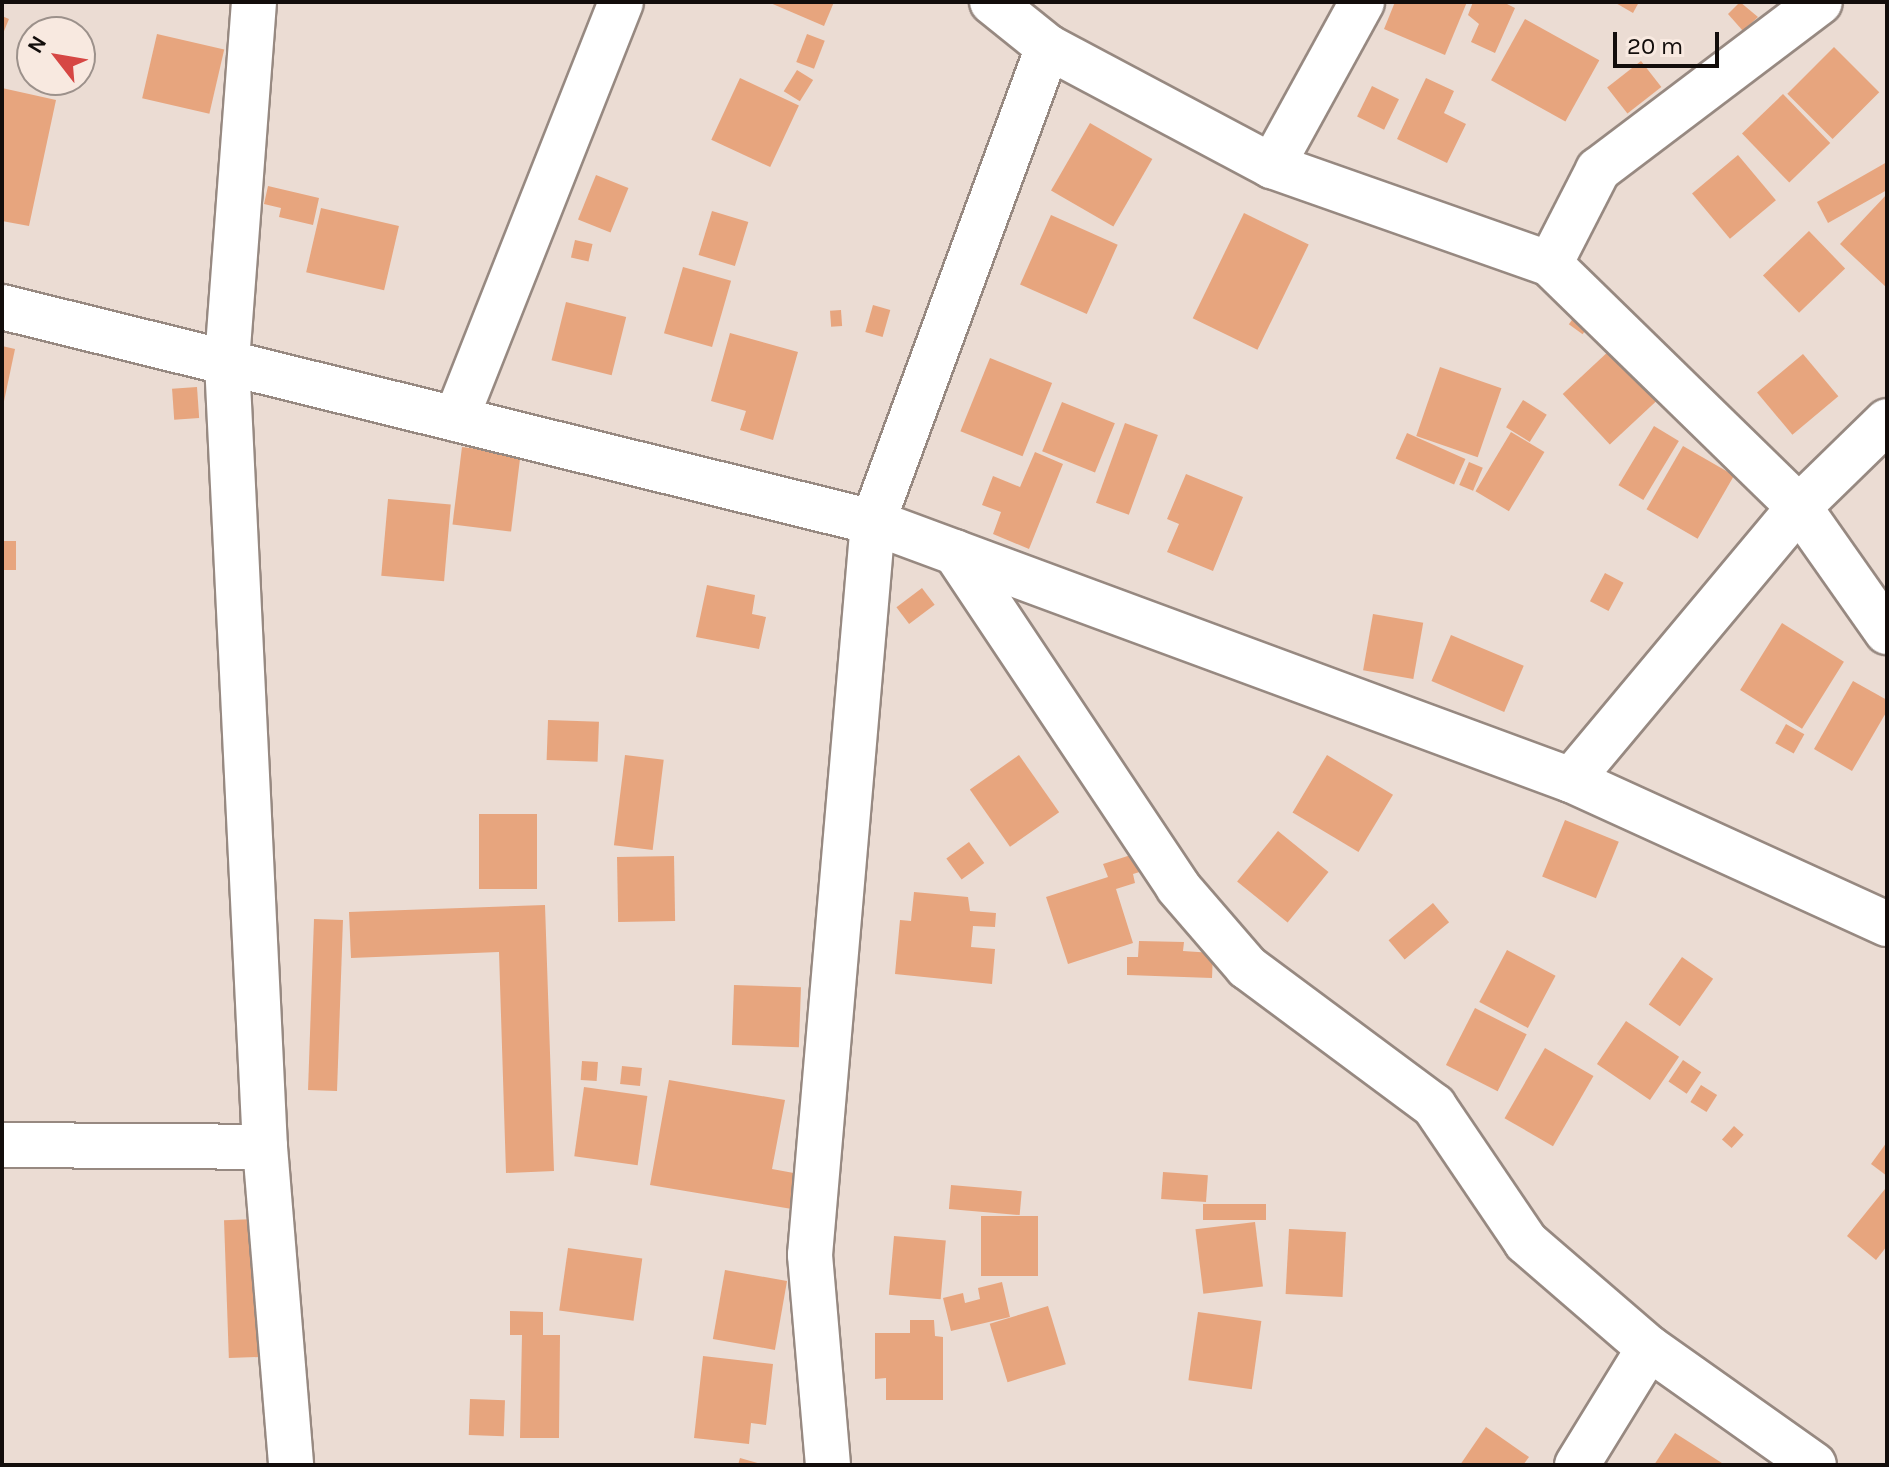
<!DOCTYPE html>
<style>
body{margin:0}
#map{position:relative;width:1889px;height:1467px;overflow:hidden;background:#ebdcd3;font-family:Karla,sans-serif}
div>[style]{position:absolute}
.building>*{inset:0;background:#e7a57e;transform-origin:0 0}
.roads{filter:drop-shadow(2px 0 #978981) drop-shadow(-2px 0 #978981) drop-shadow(0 2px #978981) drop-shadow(0 -2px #978981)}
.minor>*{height:44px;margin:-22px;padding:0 22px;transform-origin:22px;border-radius:22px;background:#fff}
span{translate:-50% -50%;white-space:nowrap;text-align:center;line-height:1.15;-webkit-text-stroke:7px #f8e9e0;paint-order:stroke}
.frame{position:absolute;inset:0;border:4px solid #120d0b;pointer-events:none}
.north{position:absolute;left:16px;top:16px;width:80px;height:80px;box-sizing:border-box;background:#f8e9e0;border:2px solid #9c918b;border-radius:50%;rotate:301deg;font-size:22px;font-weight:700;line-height:32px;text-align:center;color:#120d0b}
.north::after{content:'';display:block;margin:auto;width:28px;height:36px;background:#d64744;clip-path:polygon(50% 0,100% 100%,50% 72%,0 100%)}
.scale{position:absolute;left:1613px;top:32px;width:106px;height:36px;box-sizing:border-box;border:4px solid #120d0b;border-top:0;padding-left:10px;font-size:24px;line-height:28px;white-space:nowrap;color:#120d0b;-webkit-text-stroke:6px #f8e9e0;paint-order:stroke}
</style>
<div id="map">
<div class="building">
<i style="clip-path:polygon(768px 2px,834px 2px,824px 26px)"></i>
<i style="clip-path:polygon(1395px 2px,1467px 2px,1445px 55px,1384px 29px)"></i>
<i style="clip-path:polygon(1473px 2px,1503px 2px,1515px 8px,1495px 53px,1471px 42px,1479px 24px,1468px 15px)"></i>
<i style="clip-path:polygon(1614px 2px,1639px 2px,1633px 13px)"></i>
<i style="clip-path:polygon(1740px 2px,1758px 17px,1743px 31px,1728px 14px)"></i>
<i style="clip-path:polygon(2px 16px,9px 19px,2px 36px)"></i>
<i style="left:1525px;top:19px;width:85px;height:70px;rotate:29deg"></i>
<i style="left:157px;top:34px;width:69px;height:66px;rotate:13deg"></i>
<i style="left:807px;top:34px;width:19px;height:30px;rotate:21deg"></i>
<i style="left:1834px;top:47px;width:64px;height:66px;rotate:45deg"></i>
<i style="left:1641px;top:61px;width:33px;height:43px;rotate:52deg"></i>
<i style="left:797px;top:70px;width:19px;height:25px;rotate:32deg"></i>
<i style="left:740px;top:78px;width:65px;height:68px;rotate:25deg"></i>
<i style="clip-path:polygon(1426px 78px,1454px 91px,1444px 113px,1466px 124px,1447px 163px,1397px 139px)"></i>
<i style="left:1372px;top:86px;width:30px;height:34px;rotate:26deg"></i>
<i style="clip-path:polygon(2px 88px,56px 100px,29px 226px,2px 221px)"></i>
<i style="left:1783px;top:94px;width:68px;height:57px;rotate:46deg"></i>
<i style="left:1090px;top:123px;width:72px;height:78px;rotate:30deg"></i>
<i style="left:1738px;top:155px;width:59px;height:60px;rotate:50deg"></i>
<i style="clip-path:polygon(1887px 162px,1887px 190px,1828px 223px,1817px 202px)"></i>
<i style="left:596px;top:175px;width:35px;height:48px;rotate:22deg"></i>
<i style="clip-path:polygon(268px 186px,319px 198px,313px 225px,279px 217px,281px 208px,264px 204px)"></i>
<i style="clip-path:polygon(1887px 194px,1887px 288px,1840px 244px)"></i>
<i style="left:321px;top:208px;width:80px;height:66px;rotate:13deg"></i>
<i style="left:712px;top:211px;width:38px;height:46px;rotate:17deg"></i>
<i style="left:1244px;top:213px;width:72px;height:117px;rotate:26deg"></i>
<i style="left:1051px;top:215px;width:73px;height:76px;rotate:24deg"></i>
<i style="left:1809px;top:231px;width:52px;height:64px;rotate:46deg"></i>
<i style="left:575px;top:240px;width:18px;height:18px;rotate:13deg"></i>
<i style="left:683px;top:267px;width:50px;height:69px;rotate:16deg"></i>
<i style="left:566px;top:302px;width:62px;height:60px;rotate:14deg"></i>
<i style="left:873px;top:305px;width:18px;height:28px;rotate:16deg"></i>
<i style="left:1580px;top:309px;width:17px;height:19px;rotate:36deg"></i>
<i style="left:841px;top:310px;width:16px;height:11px;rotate:86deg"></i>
<i style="clip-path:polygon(730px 333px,798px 352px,773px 440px,740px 430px,746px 411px,711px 401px)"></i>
<i style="clip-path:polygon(2px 346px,15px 349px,3px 406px,2px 406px)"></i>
<i style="left:1611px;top:349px;width:69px;height:66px;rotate:47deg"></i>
<i style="left:1803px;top:354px;width:55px;height:60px;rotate:50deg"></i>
<i style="left:990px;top:358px;width:67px;height:79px;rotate:22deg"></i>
<i style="left:1440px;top:367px;width:65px;height:73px;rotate:19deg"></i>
<i style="left:197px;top:387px;width:31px;height:25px;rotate:86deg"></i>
<i style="left:1523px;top:400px;width:28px;height:32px;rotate:32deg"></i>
<i style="left:1062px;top:402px;width:57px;height:53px;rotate:22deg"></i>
<i style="left:1125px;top:423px;width:35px;height:85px;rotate:20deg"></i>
<i style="left:1654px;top:426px;width:29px;height:69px;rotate:31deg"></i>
<i style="left:1511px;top:432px;width:39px;height:69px;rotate:31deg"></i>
<i style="left:1407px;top:433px;width:64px;height:28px;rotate:24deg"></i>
<i style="left:1683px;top:446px;width:59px;height:73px;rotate:30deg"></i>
<i style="left:462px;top:447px;width:59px;height:78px;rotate:7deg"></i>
<i style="clip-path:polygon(1035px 452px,1063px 464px,1029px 549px,993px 534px,1001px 512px,982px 505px,993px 476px,1020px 487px)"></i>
<i style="left:1469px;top:462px;width:15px;height:25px;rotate:23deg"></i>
<i style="clip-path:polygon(1186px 474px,1243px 497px,1213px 571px,1167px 552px,1179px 524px,1167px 519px)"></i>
<i style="left:388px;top:499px;width:63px;height:77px;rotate:5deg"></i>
<i style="left:2px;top:541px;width:14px;height:29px"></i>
<i style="left:1605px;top:573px;width:21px;height:32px;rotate:28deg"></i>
<i style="clip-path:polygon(707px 585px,755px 595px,752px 614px,766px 617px,759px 649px,696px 637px)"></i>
<i style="left:922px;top:588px;width:21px;height:32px;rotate:53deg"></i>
<i style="left:1373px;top:614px;width:51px;height:57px;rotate:10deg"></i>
<i style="left:1782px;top:623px;width:73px;height:79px;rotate:32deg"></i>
<i style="left:1451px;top:635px;width:79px;height:50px;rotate:23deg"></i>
<i style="clip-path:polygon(1853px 681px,1887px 700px,1887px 711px,1852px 771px,1814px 749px)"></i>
<i style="left:548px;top:720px;width:51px;height:40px;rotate:2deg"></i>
<i style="left:1786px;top:724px;width:21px;height:22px;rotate:29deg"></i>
<i style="left:625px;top:755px;width:39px;height:91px;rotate:7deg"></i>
<i style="left:1019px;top:755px;width:70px;height:60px;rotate:55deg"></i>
<i style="left:1327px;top:755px;width:77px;height:67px;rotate:31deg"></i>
<i style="left:479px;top:814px;width:58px;height:75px"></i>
<i style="left:1565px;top:820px;width:58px;height:61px;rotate:22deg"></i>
<i style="left:1278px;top:831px;width:65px;height:65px;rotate:39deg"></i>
<i style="left:969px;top:842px;width:26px;height:28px;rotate:54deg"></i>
<i style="clip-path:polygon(1140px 852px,1146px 870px,1133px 874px,1135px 883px,1116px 889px,1133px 943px,1068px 964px,1046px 897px,1108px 877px,1103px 864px)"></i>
<i style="left:674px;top:856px;width:65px;height:57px;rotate:89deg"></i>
<i style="clip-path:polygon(914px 892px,968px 897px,970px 911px,996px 913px,995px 927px,973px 926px,971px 947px,995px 949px,992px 984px,895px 974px,900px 920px,911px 921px)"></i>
<i style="left:1433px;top:903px;width:25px;height:58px;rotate:50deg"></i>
<i style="clip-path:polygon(545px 905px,554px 1171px,506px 1173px,499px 952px,351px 958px,349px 912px)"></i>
<i style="left:314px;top:919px;width:29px;height:171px;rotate:2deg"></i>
<i style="clip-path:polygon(1139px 941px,1184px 942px,1183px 951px,1213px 953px,1212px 978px,1127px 975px,1127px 957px,1138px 957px)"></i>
<i style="left:1507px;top:950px;width:55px;height:59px;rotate:28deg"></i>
<i style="left:1682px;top:957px;width:38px;height:58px;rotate:35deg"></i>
<i style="left:734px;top:985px;width:67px;height:60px;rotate:2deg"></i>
<i style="left:1475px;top:1008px;width:58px;height:64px;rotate:27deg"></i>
<i style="left:1626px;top:1021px;width:64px;height:52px;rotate:34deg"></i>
<i style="left:1545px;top:1048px;width:56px;height:81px;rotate:30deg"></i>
<i style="left:1683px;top:1060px;width:22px;height:26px;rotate:34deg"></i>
<i style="left:582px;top:1061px;width:16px;height:19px;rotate:4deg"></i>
<i style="left:622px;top:1066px;width:20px;height:18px;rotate:6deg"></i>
<i style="clip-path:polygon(669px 1080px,785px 1100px,772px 1169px,810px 1176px,804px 1211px,650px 1185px)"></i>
<i style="left:1701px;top:1085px;width:19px;height:20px;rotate:32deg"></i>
<i style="left:584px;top:1087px;width:64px;height:70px;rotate:8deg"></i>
<i style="left:1734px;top:1126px;width:13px;height:18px;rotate:42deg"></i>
<i style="clip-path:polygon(1887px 1142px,1887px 1176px,1871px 1164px)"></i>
<i style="left:1163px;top:1172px;width:45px;height:27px;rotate:4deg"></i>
<i style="left:951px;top:1185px;width:71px;height:24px;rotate:5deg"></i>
<i style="clip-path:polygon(1885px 1189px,1887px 1246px,1876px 1260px,1847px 1236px)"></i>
<i style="left:1266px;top:1204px;width:16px;height:63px;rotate:90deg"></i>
<i style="left:981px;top:1216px;width:57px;height:60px"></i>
<i style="left:257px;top:1219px;width:138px;height:33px;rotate:88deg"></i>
<i style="left:1255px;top:1222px;width:65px;height:60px;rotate:83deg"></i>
<i style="left:1289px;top:1229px;width:57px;height:65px;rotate:3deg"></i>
<i style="left:894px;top:1236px;width:52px;height:59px;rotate:5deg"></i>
<i style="left:568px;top:1248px;width:75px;height:63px;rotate:8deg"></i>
<i style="left:725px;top:1270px;width:63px;height:70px;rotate:10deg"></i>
<i style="clip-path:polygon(1002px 1282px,1010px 1317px,951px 1331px,943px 1298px,963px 1293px,965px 1303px,980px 1299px,978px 1288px)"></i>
<i style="left:1048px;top:1306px;width:61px;height:61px;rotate:73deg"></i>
<i style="clip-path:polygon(510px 1311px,543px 1312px,543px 1335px,560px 1335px,559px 1438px,520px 1438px,522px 1335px,510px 1335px)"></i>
<i style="left:1198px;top:1312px;width:64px;height:69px;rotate:8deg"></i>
<i style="clip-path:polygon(910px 1320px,934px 1320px,935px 1336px,943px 1337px,943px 1400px,886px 1400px,886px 1378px,875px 1379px,875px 1333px,910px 1333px)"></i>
<i style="clip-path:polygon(703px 1356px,773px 1364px,766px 1425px,751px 1423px,749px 1444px,694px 1438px)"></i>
<i style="left:470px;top:1399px;width:35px;height:36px;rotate:2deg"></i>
<i style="clip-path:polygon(1486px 1427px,1529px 1457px,1523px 1465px,1460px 1465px)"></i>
<i style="clip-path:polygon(1675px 1433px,1725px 1465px,1654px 1465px)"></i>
<i style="clip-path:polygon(740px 1458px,761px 1464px,761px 1465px,738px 1465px)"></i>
</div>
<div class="roads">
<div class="minor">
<i style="left:254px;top:2px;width:361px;rotate:94.3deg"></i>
<i style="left:227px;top:362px;width:786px;rotate:87.23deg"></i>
<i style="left:265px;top:1147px;width:319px;rotate:85.3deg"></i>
<i style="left:992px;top:2px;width:72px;rotate:38.8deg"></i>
<i style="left:1048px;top:47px;width:254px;rotate:28deg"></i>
<i style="left:1272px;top:166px;width:295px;rotate:19.4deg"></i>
<i style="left:1550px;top:264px;width:348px;rotate:44.3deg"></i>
<i style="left:1799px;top:507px;width:153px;rotate:54.9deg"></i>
<i style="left:1272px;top:166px;width:187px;rotate:-61.2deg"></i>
<i style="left:1550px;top:264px;width:106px;rotate:-62.9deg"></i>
<i style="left:1598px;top:170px;width:278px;rotate:-37.1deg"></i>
<i style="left:2px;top:307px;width:897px;rotate:13.87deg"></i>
<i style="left:873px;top:522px;width:744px;rotate:20.29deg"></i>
<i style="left:1571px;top:780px;width:347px;rotate:24.5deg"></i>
<i style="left:456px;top:419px;width:448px;rotate:-68.4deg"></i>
<i style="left:955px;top:552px;width:402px;rotate:56.3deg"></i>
<i style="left:1178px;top:887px;width:106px;rotate:49.2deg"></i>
<i style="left:1247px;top:967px;width:233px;rotate:36.6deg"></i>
<i style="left:1434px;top:1106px;width:164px;rotate:55.9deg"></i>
<i style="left:1526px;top:1242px;width:162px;rotate:40.8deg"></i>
<i style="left:1649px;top:1348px;width:202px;rotate:35.3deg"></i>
<i style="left:1571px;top:780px;width:356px;rotate:-50.1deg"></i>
<i style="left:1799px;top:507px;width:123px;rotate:-44.3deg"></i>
<i style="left:2px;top:1145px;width:263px;rotate:0.4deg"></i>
<i style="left:828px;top:1465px;width:211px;rotate:-94.9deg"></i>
<i style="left:810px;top:1255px;width:736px;rotate:-85.09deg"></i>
<i style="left:873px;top:522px;width:506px;rotate:-69.78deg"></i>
<i style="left:1577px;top:1465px;width:137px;rotate:-58.4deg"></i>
</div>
</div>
<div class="frame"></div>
<div class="north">N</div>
<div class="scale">20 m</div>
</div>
